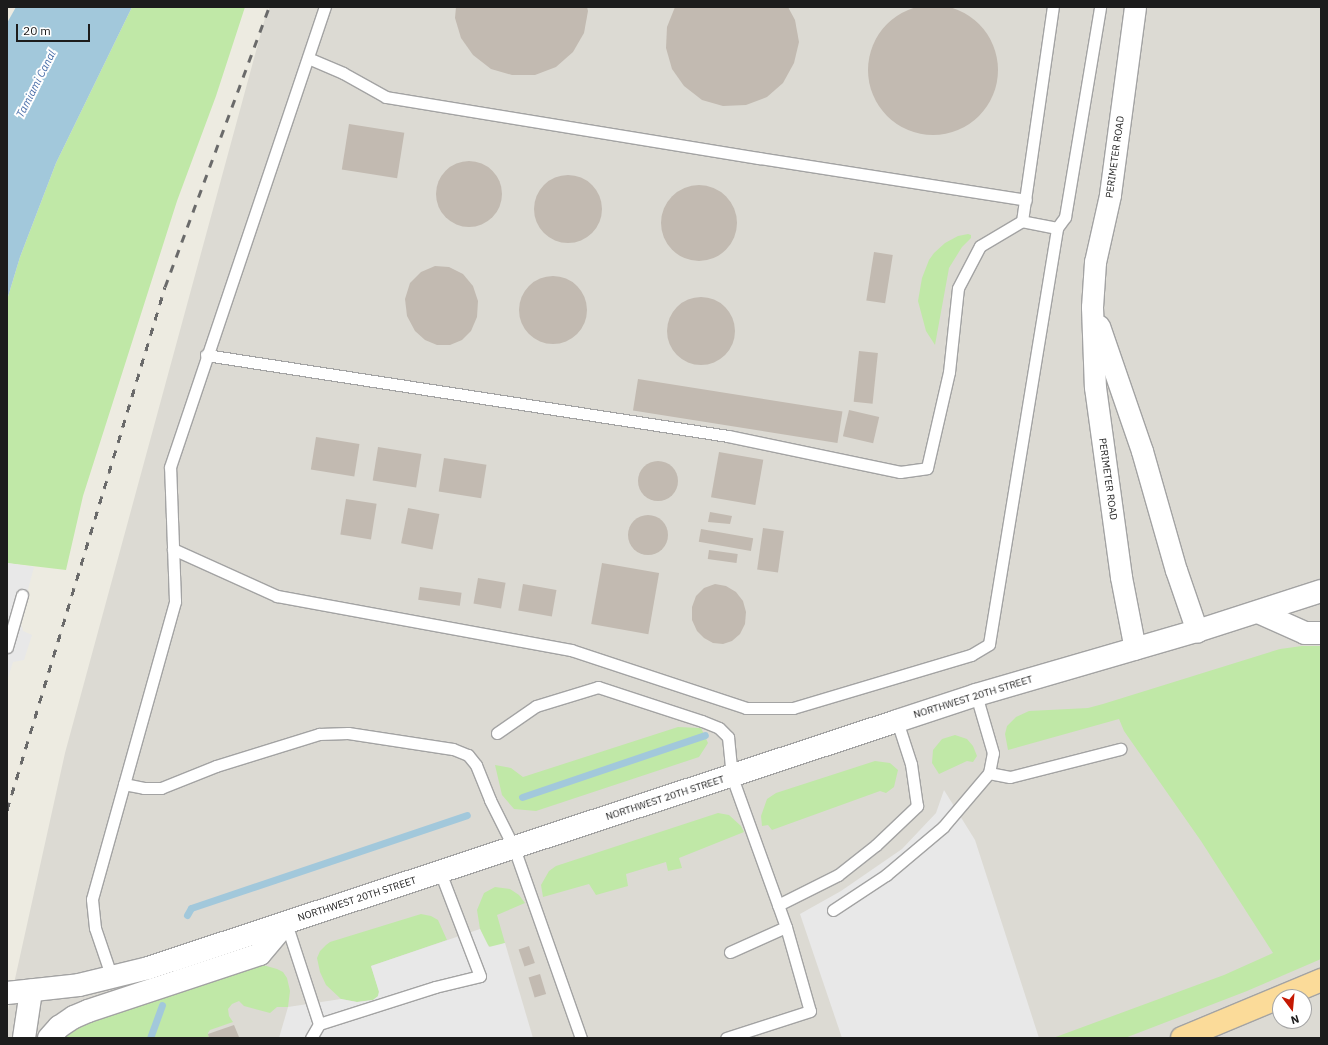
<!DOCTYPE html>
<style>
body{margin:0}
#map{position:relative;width:1328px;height:1045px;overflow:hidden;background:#edebe1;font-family:"IBM Plex Sans",sans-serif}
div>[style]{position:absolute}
.airport>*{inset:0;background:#dcdad3}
.grass>*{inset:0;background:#c0e8a7}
.parking>*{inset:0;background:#e8e8e8}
.water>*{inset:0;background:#a2c8db}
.stream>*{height:7px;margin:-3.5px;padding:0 3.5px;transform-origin:3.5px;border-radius:3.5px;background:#a2c8db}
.building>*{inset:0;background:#c2bab1;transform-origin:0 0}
.round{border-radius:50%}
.roads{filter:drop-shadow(1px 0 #a3a3a3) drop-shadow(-1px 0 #a3a3a3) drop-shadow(0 1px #a3a3a3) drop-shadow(0 -1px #a3a3a3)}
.service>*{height:11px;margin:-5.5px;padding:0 5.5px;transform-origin:5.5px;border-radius:5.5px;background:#fff}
.minor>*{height:21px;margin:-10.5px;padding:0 10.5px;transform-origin:10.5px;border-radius:10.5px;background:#fff}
.tertiary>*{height:22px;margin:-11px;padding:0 11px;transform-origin:11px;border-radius:11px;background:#fff}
.primary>*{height:22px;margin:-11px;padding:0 11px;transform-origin:11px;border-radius:11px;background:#fbdb99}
.rail>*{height:3px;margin-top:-1.5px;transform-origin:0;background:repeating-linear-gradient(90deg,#6a6a6a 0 8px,transparent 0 16px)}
span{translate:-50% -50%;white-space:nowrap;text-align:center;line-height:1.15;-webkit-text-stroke:4px #fff;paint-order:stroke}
.street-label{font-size:10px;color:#1c1c1c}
.water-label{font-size:11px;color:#4a6faa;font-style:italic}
.frame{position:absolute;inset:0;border:8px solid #1c1c1c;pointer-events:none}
.north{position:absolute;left:1272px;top:989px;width:40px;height:40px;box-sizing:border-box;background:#fff;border:1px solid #a4a4a4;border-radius:50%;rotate:164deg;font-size:11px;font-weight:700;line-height:16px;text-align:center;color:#1c1c1c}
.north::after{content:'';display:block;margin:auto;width:14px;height:18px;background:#c51802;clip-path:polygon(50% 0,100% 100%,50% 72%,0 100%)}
.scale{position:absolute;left:16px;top:24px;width:74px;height:18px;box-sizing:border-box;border:2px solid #1c1c1c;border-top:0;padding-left:5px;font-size:12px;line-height:14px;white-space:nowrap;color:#1c1c1c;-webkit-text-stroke:3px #fff;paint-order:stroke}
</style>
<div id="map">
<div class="airport">
<i style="clip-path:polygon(evenodd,270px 7px,1321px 7px,1321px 1038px,7px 1038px,7px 1015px,65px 753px,265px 18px,270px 7px,1280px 997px,1304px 997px,1304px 1021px,1280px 1021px,1280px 997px)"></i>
</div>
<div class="grass">
<i style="clip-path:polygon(132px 7px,245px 7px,216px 96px,177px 201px,83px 496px,66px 570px,7px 563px,7px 300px,20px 257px,56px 163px)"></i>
<i style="clip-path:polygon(968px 234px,971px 235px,971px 238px,962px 247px,949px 268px,935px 345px,926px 331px,918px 301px,922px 278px,929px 260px,934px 253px,945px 243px,958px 236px)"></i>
<i style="clip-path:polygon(1302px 646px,1321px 646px,1321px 959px,1247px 991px,1125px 1038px,1053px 1038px,1224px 975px,1273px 953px,1201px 841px,1124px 731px,1119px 719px,1008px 750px,1005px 734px,1007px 726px,1016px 717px,1029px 711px,1088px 708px,1103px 704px,1280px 649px)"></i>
<i style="clip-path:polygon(678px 727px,701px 728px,708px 743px,699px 757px,536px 811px,514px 809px,502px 795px,495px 765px,511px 768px,523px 777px)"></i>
<i style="clip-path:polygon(955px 735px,967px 739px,973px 746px,977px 756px,973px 762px,967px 761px,939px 774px,932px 763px,933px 750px,942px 739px)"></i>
<i style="clip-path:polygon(875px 761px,890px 763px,898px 770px,894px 787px,886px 793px,880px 791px,772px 830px,768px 825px,762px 826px,761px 816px,767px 799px,776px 793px)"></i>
<i style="clip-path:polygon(718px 813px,729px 815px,741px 826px,744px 832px,679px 858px,682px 868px,668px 871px,666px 862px,626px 874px,628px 886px,596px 895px,589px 884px,543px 897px,541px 885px,549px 871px,556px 866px)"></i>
<i style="clip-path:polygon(495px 887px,510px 889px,519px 895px,525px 903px,497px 915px,505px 943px,492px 948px,486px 944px,480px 929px,477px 910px,484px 893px)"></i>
<i style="clip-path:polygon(421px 914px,431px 916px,438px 920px,447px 940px,371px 966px,379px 991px,378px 997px,373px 1000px,357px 1002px,341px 999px,326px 985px,320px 972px,317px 958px,320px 951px,326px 945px,330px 942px)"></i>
<i style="clip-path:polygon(263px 965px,277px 969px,283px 972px,287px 978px,290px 991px,288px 1007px,277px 1007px,270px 1013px,244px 1006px,239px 1001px,232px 1004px,228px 1009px,229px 1016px,233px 1022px,210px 1030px,208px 1033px,209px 1038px,62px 1038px,83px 1022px)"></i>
</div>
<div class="parking">
<i style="clip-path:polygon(7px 563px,34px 567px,20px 620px,23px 631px,32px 635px,24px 660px,13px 662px,7px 681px)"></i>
<i style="clip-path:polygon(944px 790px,975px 840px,1039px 1038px,842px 1038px,800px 914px,841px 891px,902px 849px,936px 813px)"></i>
<i style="clip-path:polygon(480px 929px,489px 947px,505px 943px,533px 1038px,279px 1038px,288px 1007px,341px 999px,357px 1002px,373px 1000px,378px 996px,379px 992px,371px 966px)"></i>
</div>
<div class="water">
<i style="clip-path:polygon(16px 7px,132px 7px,56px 163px,20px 257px,7px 300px,7px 23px)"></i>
</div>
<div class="stream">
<i style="left:522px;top:797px;width:193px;rotate:-18.7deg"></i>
<i style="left:187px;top:915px;width:8px;rotate:-60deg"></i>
<i style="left:191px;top:908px;width:291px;rotate:-18.6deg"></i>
<i style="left:150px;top:1038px;width:35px;rotate:-70deg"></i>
</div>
<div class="building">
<i class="round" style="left:868px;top:5px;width:130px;height:130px"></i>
<i style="clip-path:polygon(456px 7px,587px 7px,588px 11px,584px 33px,573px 52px,556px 67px,535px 75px,512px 75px,491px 69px,473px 55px,461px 38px,455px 18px)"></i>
<i style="clip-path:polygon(675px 7px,788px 7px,795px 20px,799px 42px,794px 63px,783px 83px,767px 97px,746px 105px,723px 106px,702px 100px,684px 86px,672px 69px,666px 48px,667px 27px)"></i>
<i style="left:349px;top:124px;width:56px;height:46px;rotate:9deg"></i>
<i class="round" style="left:436px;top:161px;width:66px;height:66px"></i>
<i class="round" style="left:534px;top:175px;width:68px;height:68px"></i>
<i class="round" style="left:661px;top:185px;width:76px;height:76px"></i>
<i style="left:874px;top:252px;width:19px;height:49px;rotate:9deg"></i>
<i style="clip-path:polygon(435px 266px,449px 267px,463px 274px,473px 286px,478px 301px,477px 317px,471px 331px,462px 340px,450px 345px,437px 345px,425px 340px,415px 331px,407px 316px,405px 299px,410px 283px,421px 272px)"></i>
<i class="round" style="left:519px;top:276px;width:68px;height:68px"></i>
<i class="round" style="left:667px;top:297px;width:68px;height:68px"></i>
<i style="left:859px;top:351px;width:19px;height:51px;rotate:6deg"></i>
<i style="left:638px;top:379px;width:207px;height:32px;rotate:9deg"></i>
<i style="left:849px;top:410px;width:31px;height:27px;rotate:13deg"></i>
<i style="left:316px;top:437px;width:44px;height:33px;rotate:9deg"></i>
<i style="left:378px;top:447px;width:44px;height:34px;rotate:9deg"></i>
<i style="left:719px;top:452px;width:45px;height:46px;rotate:10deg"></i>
<i style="left:444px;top:458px;width:43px;height:34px;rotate:9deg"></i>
<i class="round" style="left:638px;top:461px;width:40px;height:40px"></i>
<i style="left:346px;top:499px;width:31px;height:36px;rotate:9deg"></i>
<i style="left:408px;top:508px;width:32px;height:36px;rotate:11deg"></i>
<i style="clip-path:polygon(710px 512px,732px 516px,730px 524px,708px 522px)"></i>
<i class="round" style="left:628px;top:515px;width:40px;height:40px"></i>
<i style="left:763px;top:528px;width:21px;height:42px;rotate:8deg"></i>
<i style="left:701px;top:529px;width:53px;height:13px;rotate:10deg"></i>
<i style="left:709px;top:550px;width:29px;height:9px;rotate:8deg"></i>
<i style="left:602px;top:563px;width:58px;height:62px;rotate:10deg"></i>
<i style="left:478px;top:578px;width:28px;height:26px;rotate:10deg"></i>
<i style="left:523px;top:584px;width:34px;height:27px;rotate:10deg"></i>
<i style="clip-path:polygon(715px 584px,726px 586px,736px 592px,743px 601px,746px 612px,745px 624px,740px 634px,732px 641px,723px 644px,713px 643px,704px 638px,697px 631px,692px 620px,692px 607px,696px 596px,704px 588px)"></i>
<i style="left:420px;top:587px;width:42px;height:13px;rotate:8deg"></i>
<i style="left:529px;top:946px;width:18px;height:11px;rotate:71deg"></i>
<i style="left:540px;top:974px;width:21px;height:12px;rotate:73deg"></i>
<i style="clip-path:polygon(234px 1025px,239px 1037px,209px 1038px,208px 1034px)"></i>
</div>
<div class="roads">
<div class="service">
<i style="left:308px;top:58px;width:38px;rotate:23deg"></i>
<i style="left:343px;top:73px;width:49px;rotate:29.2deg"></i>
<i style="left:386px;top:97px;width:378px;rotate:9.3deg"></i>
<i style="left:759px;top:158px;width:270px;rotate:8.9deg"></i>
<i style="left:1057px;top:228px;width:14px;rotate:-54deg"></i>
<i style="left:1065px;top:217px;width:213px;rotate:-80.5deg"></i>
<i style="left:206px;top:355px;width:528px;rotate:8.82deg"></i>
<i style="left:728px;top:436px;width:176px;rotate:11.8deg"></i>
<i style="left:900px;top:472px;width:27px;rotate:-8deg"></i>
<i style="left:927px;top:468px;width:98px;rotate:-77.1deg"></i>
<i style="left:949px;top:372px;width:84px;rotate:-83.9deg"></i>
<i style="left:958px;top:288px;width:47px;rotate:-62.4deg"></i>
<i style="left:980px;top:246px;width:49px;rotate:-30.8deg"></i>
<i style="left:1022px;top:221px;width:216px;rotate:-81.8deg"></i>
<i style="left:173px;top:549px;width:114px;rotate:24.3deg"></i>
<i style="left:277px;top:596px;width:299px;rotate:10.4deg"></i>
<i style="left:571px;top:650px;width:184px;rotate:18.3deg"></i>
<i style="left:746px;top:708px;width:47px"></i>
<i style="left:793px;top:708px;width:186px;rotate:-16.6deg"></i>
<i style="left:971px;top:655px;width:21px;rotate:-31deg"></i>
<i style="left:989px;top:644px;width:422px;rotate:-80.7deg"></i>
<i style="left:1057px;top:228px;width:36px;rotate:-169deg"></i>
<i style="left:7px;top:647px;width:54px;rotate:-73.9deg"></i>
<i style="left:497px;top:733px;width:47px;rotate:-34.7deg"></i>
<i style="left:536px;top:706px;width:65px;rotate:-17deg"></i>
<i style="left:598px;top:687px;width:109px;rotate:18.1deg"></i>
<i style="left:702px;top:721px;width:18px;rotate:22deg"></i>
<i style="left:719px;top:728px;width:13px;rotate:45deg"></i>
<i style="left:728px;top:737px;width:40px;rotate:84.3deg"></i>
<i style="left:732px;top:777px;width:159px;rotate:70.2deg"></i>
<i style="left:786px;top:927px;width:87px;rotate:74.1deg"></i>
<i style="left:810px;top:1011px;width:88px;rotate:162.2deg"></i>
<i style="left:989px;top:773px;width:21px;rotate:11deg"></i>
<i style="left:1010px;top:777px;width:114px;rotate:-14.3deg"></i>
<i style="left:124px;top:784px;width:20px;rotate:11deg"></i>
<i style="left:144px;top:788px;width:17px"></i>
<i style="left:161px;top:788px;width:59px;rotate:-21.8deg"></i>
<i style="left:216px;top:766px;width:108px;rotate:-17.3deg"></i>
<i style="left:319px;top:734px;width:29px;rotate:-2deg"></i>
<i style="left:348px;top:733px;width:106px;rotate:8.7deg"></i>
<i style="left:453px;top:749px;width:16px;rotate:22deg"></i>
<i style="left:468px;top:755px;width:13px;rotate:51deg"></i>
<i style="left:476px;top:765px;width:38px;rotate:68deg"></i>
<i style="left:490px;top:800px;width:54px;rotate:63.4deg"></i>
<i style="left:514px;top:848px;width:201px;rotate:70.6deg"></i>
<i style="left:778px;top:905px;width:67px;rotate:-26.6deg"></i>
<i style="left:838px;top:875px;width:48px;rotate:-38.3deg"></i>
<i style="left:876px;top:845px;width:57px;rotate:-43.6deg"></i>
<i style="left:917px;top:806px;width:42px;rotate:-98.1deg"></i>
<i style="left:911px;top:764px;width:45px;rotate:-108deg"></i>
<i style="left:833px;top:910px;width:64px;rotate:-33.4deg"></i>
<i style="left:886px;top:875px;width:75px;rotate:-40.1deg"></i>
<i style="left:943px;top:827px;width:71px;rotate:-49.6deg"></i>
<i style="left:989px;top:773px;width:20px;rotate:-79deg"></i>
<i style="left:993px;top:753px;width:60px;rotate:-106.3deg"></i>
<i style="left:286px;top:923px;width:106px;rotate:71.9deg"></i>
<i style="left:730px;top:952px;width:61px;rotate:-24.1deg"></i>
<i style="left:112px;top:978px;width:53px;rotate:-108.8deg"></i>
<i style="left:95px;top:928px;width:29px;rotate:-96deg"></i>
<i style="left:92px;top:899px;width:309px;rotate:-74.4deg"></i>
<i style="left:175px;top:601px;width:134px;rotate:-92.1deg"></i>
<i style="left:170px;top:467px;width:485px;rotate:-71.4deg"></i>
<i style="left:311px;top:1038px;width:16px;rotate:-60deg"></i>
<i style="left:319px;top:1024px;width:122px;rotate:-17.7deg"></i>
<i style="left:435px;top:987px;width:46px;rotate:-13.7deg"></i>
<i style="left:480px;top:976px;width:111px;rotate:-111deg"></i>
</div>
<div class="minor">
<i style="left:1135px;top:7px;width:190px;rotate:97.6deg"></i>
<i style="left:1110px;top:195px;width:69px;rotate:102.6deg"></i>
<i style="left:1095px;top:262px;width:45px;rotate:93.8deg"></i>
<i style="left:1092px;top:307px;width:80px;rotate:87.9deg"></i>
<i style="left:1095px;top:387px;width:192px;rotate:82.2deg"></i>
<i style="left:1121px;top:577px;width:73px;rotate:79deg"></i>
<i style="left:1099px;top:326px;width:132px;rotate:71deg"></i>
<i style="left:1142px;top:451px;width:124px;rotate:74.1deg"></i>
<i style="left:1176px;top:570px;width:65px;rotate:71deg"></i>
</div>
<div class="tertiary">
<i style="left:1258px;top:612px;width:51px;rotate:24.1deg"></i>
<i style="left:1305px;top:633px;width:16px"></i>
<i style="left:7px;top:993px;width:72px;rotate:-6.3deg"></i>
<i style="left:79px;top:985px;width:71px;rotate:-13.8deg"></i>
<i style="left:148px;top:968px;width:789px;rotate:-18.25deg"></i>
<i style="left:897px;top:721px;width:83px;rotate:-18.2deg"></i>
<i style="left:976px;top:695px;width:230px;rotate:-16.2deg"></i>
<i style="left:1197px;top:631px;width:130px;rotate:-17.9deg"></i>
<i style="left:24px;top:1038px;width:48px;rotate:-81.5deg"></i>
<i style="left:49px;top:1038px;width:15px;rotate:-48deg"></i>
<i style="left:59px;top:1027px;width:18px;rotate:-34deg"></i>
<i style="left:74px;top:1017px;width:15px;rotate:-23deg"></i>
<i style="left:88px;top:1011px;width:181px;rotate:-18.3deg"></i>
<i style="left:260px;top:954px;width:40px;rotate:-50deg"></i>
</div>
<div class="primary">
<i style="left:1182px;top:1038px;width:151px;rotate:-22.6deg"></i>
</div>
</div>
<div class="rail">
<i style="left:7px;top:810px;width:546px;rotate:-73.19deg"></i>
<i style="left:165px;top:287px;width:299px;rotate:-69.6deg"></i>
</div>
<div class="street-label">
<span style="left:1115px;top:157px;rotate:-82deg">PERIMETER ROAD</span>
<span style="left:1108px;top:479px;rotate:82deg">PERIMETER ROAD</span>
<span style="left:973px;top:697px;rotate:-17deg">NORTHWEST 20TH STREET</span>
<span style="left:665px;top:798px;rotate:-18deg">NORTHWEST 20TH STREET</span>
<span style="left:357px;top:899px;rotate:-18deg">NORTHWEST 20TH STREET</span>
</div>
<div class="water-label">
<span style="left:36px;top:84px;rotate:-63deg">Tamiami Canal</span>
</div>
<div class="frame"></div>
<div class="north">N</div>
<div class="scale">20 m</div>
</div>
